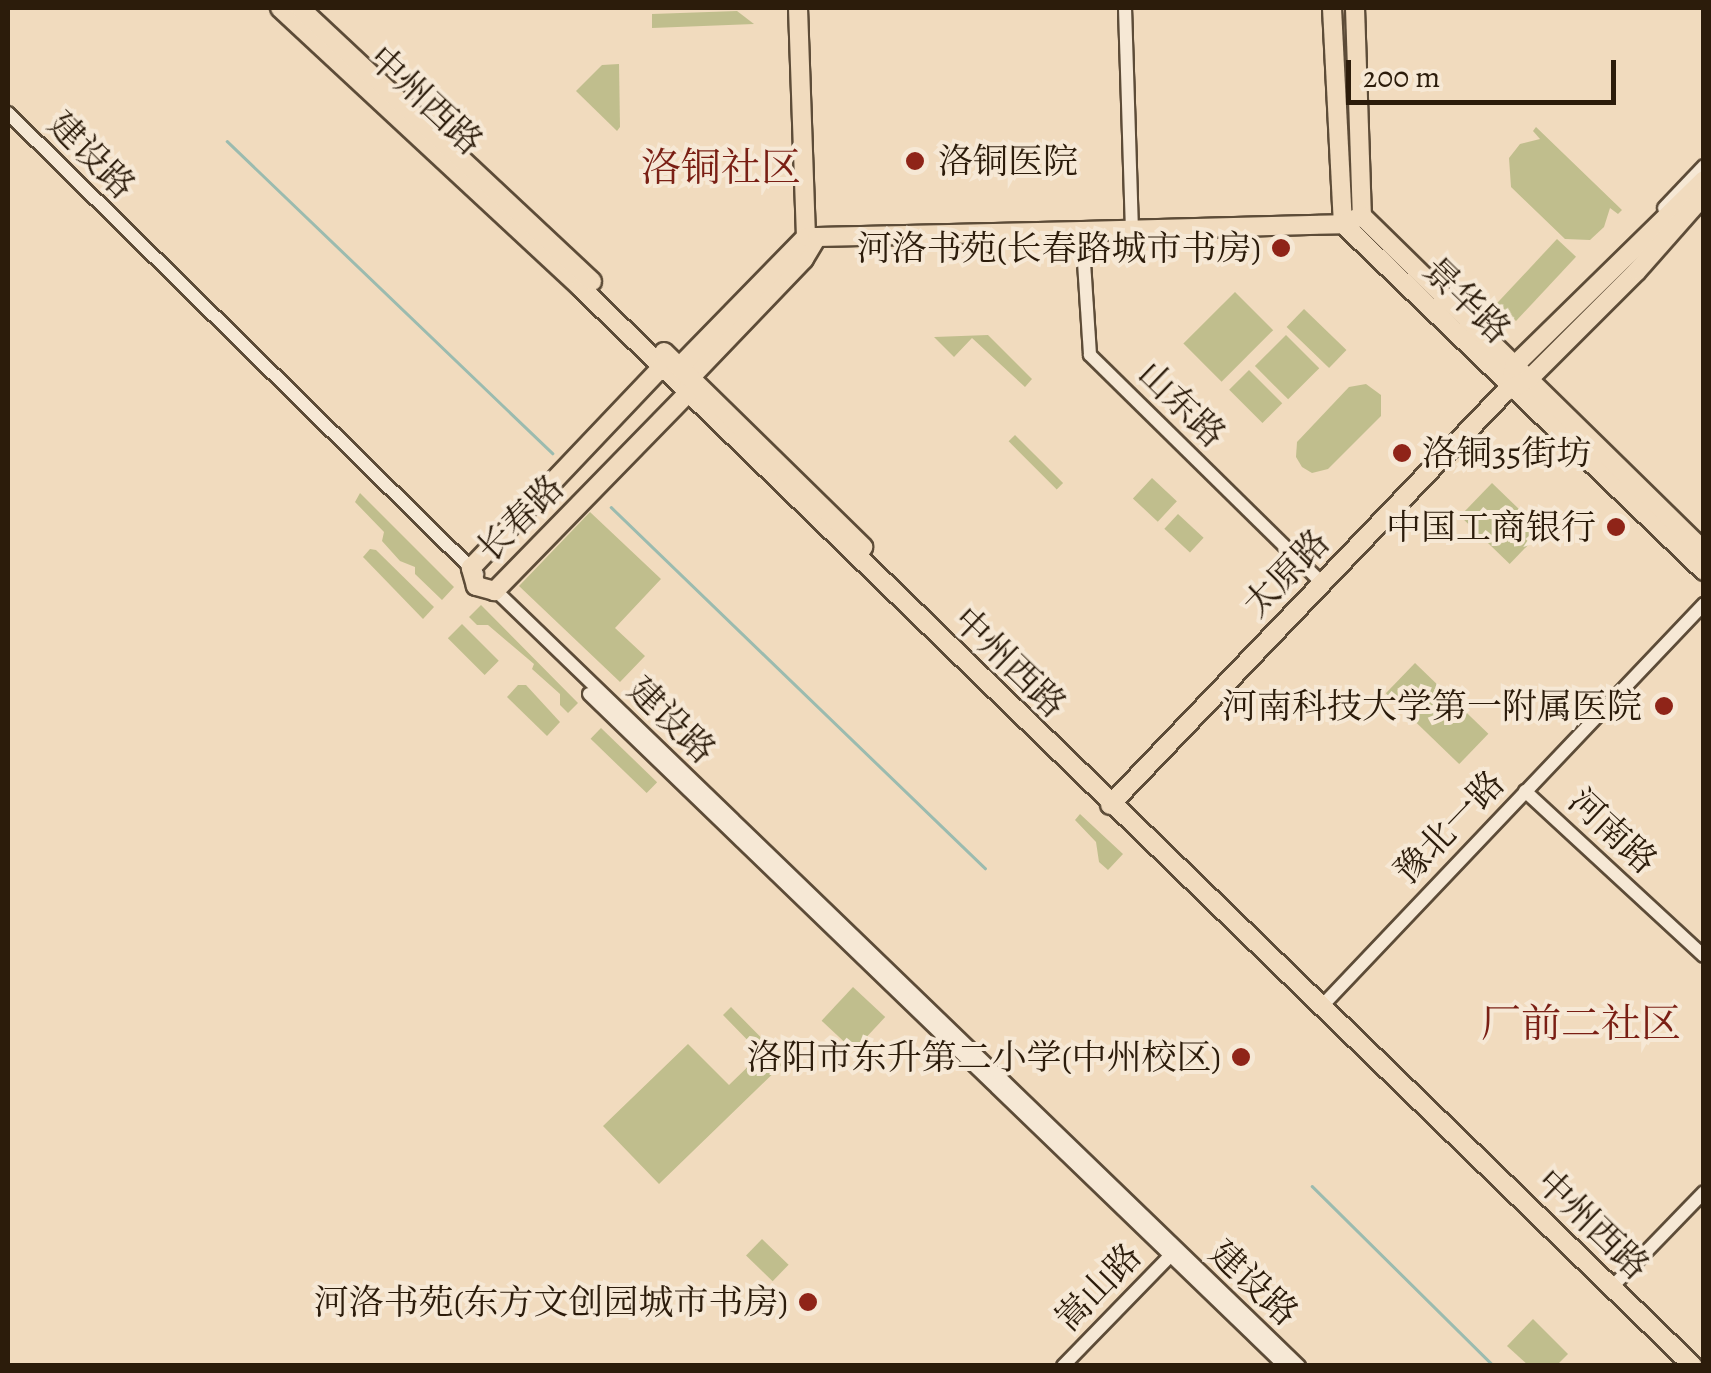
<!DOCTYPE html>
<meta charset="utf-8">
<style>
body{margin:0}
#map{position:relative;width:1711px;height:1373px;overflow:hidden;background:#f1dbbe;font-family:Alegreya,"Noto Serif SC",serif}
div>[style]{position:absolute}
.green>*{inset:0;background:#c0be8d;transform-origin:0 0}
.stream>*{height:2.5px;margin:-1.25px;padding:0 1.25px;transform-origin:1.25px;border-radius:1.25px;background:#9bbbaf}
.roads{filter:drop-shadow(2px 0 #5d4c38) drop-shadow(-2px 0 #5d4c38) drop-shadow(0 2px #5d4c38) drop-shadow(0 -2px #5d4c38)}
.minor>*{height:12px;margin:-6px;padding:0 6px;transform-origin:6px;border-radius:6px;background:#f6e8d5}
.major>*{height:18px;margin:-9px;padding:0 9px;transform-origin:9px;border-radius:9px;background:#f1dbbe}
.dots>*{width:28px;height:28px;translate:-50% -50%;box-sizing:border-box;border:5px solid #f6e8d5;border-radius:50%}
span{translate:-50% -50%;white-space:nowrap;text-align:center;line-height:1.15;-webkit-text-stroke:8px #f6e8d5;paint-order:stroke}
.street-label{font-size:35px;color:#2c1c0b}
.poi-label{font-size:35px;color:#2c1c0b}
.left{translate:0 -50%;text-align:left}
.right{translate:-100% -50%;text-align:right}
.quarter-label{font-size:40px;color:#7a1f14}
.frame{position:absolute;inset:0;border:10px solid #2c1c0b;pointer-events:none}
.scale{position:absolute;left:1346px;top:60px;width:270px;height:45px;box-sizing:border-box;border:5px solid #2c1c0b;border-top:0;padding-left:12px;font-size:30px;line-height:35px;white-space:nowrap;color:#2c1c0b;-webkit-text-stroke:8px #f6e8d5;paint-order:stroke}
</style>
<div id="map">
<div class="green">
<i style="clip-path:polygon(737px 11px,754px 24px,652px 28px,652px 14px)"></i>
<i style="clip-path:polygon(619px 64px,620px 127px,617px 131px,576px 91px,602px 65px)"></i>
<i style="clip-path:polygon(1536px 127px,1622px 210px,1618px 214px,1610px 208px,1604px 227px,1590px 240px,1565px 239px,1511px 187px,1509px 158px,1520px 144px,1540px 139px,1533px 131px)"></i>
<i style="left:1557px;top:239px;width:26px;height:88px;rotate:43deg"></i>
<i style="left:1235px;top:292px;width:54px;height:73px;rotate:45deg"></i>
<i style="left:1304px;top:309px;width:59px;height:25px;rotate:44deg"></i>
<i style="clip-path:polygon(988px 335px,1032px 379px,1025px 387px,972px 338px,954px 357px,934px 337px)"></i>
<i style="left:1286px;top:335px;width:47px;height:44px;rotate:45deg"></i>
<i style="left:1249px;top:370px;width:47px;height:28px;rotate:45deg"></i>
<i style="clip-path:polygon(1366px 384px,1381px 395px,1381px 416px,1328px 469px,1312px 473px,1302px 467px,1296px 457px,1297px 442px,1349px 387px)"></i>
<i style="left:1015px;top:435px;width:68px;height:9px;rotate:45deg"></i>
<i style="left:1152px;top:478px;width:34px;height:28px;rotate:43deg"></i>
<i style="left:1492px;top:483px;width:69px;height:46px;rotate:44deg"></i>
<i style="clip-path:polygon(360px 493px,454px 587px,442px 600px,415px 574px,415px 567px,400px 561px,382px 541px,384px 532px,355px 502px)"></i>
<i style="clip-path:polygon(590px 512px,661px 579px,615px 628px,645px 656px,620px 682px,519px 586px)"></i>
<i style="left:1178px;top:514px;width:35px;height:20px;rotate:43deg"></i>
<i style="clip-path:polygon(370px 549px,376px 550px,434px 607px,423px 619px,363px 557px)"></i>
<i style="clip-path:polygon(481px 605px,578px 703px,568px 713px,560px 705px,560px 694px,532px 669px,534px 664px,488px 625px,477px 625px,469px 617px)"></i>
<i style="left:462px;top:624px;width:52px;height:20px;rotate:45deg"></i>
<i style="left:1415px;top:663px;width:102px;height:42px;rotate:44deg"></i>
<i style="clip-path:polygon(518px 685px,526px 685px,560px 722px,547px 736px,507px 697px)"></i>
<i style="left:601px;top:728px;width:78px;height:15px;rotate:44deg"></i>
<i style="clip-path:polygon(1080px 814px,1123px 854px,1108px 870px,1099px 862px,1096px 842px,1075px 820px)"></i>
<i style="left:853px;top:987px;width:44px;height:46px;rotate:43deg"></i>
<i style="clip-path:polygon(731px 1007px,785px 1062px,659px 1184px,603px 1126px,688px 1044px,729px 1085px,761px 1054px,723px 1015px)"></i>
<i style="left:762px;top:1239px;width:37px;height:23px;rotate:44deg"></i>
<i style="clip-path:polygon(1533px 1319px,1568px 1354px,1557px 1365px,1528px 1365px,1507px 1346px)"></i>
</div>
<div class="stream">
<i style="left:227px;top:141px;width:451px;rotate:43.8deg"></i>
<i style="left:611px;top:507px;width:520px;rotate:43.99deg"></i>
<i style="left:1312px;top:1186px;width:256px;rotate:44.7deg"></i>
</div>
<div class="roads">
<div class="minor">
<i style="left:1125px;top:8px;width:221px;rotate:88.2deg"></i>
<i style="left:8px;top:113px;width:658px;rotate:44.51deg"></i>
<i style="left:1664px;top:208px;width:58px;rotate:-46.4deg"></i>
<i style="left:1082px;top:231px;width:124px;rotate:86.3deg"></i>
<i style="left:1090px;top:355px;width:325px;rotate:44.5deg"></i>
<i style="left:492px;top:587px;width:1122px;rotate:43.99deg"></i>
<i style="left:589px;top:694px;width:967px;rotate:43.99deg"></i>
<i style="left:1525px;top:791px;width:243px;rotate:42.7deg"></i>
<i style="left:1322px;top:1006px;width:555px;rotate:-46.46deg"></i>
<i style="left:1612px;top:1287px;width:132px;rotate:-45.9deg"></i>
<i style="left:1063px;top:1366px;width:158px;rotate:-45.8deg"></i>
</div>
<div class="major">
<i style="left:280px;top:8px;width:410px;rotate:42.9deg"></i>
<i style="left:580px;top:287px;width:1550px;rotate:44.11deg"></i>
<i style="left:300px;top:8px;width:400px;rotate:43.1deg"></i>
<i style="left:798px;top:8px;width:229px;rotate:88deg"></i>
<i style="left:1332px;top:8px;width:216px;rotate:87.1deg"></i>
<i style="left:1343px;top:224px;width:501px;rotate:43.87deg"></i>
<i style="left:1355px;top:8px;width:208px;rotate:88.1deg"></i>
<i style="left:1362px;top:216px;width:479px;rotate:44.4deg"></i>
<i style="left:817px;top:237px;width:26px;rotate:121deg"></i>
<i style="left:804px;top:259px;width:163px;rotate:133.8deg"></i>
<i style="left:691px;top:377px;width:16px;rotate:101deg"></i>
<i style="left:688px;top:393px;width:277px;rotate:134.3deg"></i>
<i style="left:495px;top:591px;width:20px;rotate:-165deg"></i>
<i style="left:476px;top:586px;width:19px;rotate:-106deg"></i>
<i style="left:471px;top:568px;width:277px;rotate:-46.5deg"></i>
<i style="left:662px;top:367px;width:17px"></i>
<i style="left:679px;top:367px;width:182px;rotate:-45.7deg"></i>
<i style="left:806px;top:237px;width:11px"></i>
<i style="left:817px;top:237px;width:265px;rotate:-1.3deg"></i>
<i style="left:1082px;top:231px;width:261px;rotate:-1.5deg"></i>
<i style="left:1343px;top:224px;width:21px;rotate:-23deg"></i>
<i style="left:664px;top:352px;width:279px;rotate:44.4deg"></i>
<i style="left:1512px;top:374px;width:8px;rotate:-76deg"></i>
<i style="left:1514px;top:366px;width:266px;rotate:-44.4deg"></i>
<i style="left:1110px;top:805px;width:571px;rotate:-46.28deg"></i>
<i style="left:1505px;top:392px;width:26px;rotate:-28deg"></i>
<i style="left:1528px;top:380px;width:154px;rotate:-45deg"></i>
<i style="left:1637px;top:271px;width:101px;rotate:-48.6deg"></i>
</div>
</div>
<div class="dots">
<i style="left:915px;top:161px;background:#8f2418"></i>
<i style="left:1281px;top:248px;background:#8f2418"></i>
<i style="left:1402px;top:453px;background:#8f2418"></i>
<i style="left:1616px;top:527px;background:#8f2418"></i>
<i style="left:1664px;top:706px;background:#8f2418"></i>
<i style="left:1241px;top:1057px;background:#8f2418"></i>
<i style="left:808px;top:1302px;background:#8f2418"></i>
</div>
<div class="street-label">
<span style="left:426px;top:100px;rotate:43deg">中州西路</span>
<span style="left:92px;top:155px;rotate:45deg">建设路</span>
<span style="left:1467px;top:300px;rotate:44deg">景华路</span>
<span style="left:1182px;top:404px;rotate:44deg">山东路</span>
<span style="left:520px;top:518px;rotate:-45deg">长春路</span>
<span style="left:1286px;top:573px;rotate:-46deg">太原路</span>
<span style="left:1010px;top:662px;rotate:44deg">中州西路</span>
<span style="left:672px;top:720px;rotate:44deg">建设路</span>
<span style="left:1449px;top:827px;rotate:-46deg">豫北一路</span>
<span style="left:1613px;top:831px;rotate:43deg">河南路</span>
<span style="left:1593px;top:1224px;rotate:44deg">中州西路</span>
<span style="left:1254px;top:1283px;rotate:43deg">建设路</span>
<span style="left:1098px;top:1287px;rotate:-46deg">嵩山路</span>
</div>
<div class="poi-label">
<span class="left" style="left:938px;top:161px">洛铜医院</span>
<span class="right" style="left:1261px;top:248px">河洛书苑(长春路城市书房)</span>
<span class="left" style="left:1422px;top:453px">洛铜35街坊</span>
<span class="right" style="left:1596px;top:527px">中国工商银行</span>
<span class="right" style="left:1642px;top:706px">河南科技大学第一附属医院</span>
<span class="right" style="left:1221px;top:1057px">洛阳市东升第二小学(中州校区)</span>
<span class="right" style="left:788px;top:1302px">河洛书苑(东方文创园城市书房)</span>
</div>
<div class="quarter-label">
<span style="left:721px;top:168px">洛铜社区</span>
<span style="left:1581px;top:1024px">厂前二社区</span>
</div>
<div class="frame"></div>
<div class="scale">200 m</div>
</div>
